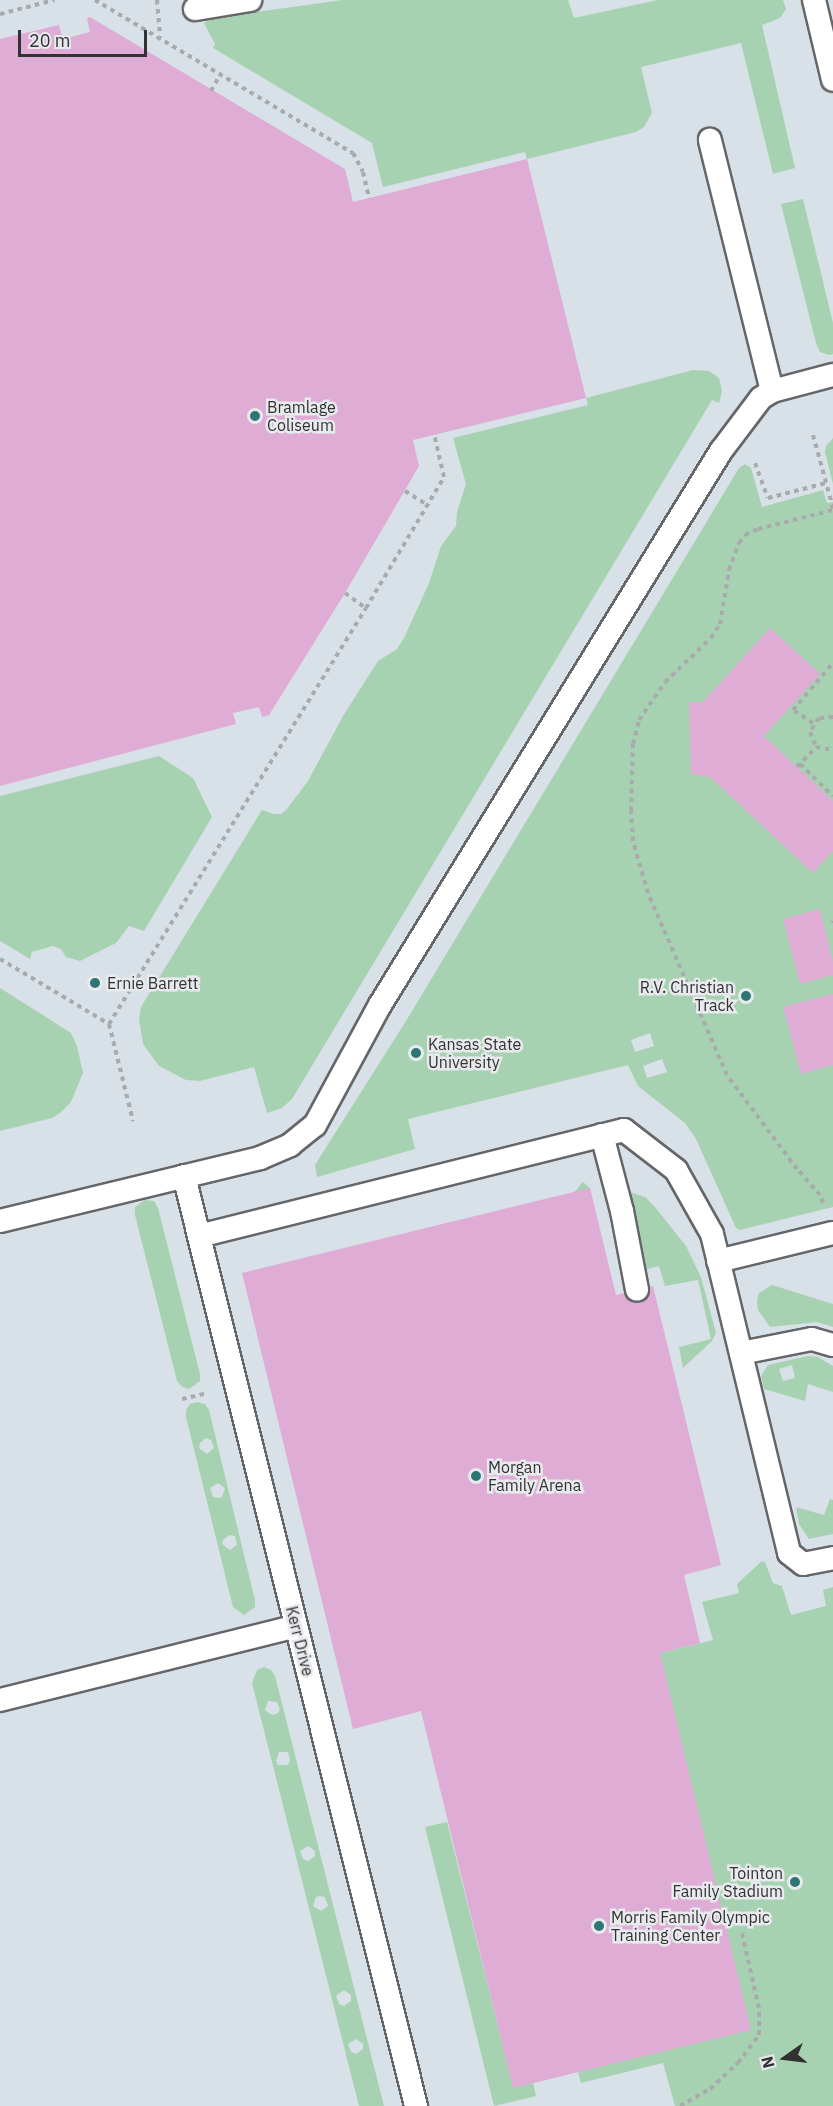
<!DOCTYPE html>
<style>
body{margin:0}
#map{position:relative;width:833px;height:2106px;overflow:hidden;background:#e8eaed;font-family:"IBM Plex Sans",sans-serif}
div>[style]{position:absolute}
.built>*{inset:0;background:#d8e0e8;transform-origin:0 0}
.green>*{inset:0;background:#a7d2b1;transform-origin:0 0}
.building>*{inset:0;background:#deacd5}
.path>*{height:4px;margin-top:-2px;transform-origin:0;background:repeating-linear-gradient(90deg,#a9aaac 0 4.5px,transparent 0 9px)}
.roads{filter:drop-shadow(2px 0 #656669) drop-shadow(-2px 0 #656669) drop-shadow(0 2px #656669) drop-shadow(0 -2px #656669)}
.service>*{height:22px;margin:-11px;padding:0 11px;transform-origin:11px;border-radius:11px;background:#fff}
.dots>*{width:16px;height:16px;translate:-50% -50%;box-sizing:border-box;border:3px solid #e8eaed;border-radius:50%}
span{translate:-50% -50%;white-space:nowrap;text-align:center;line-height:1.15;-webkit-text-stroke:5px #e8eaed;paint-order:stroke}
.poi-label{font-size:16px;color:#323233}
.left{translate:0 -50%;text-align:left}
.right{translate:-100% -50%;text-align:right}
.street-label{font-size:16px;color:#323233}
.north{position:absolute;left:755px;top:2028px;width:60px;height:60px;-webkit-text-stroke:4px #e8eaed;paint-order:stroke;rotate:256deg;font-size:16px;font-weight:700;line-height:24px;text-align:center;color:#323233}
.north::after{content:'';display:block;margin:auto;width:21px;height:27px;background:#323233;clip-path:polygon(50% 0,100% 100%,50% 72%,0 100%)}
.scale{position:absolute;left:18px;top:30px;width:129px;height:27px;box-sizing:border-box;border:3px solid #323233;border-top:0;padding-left:8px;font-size:18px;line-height:21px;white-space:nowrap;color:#323233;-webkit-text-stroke:4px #e8eaed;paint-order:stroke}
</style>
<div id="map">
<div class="built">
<i style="left:0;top:0;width:833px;height:2106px"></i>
</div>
<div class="green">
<i style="clip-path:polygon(343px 0,568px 0,574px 18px,658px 0,783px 0,786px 9px,780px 18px,762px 25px,795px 168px,773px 174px,741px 43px,641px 67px,652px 113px,644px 127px,636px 132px,527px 159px,525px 152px,383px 187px,372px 143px,213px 48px,215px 44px,204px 23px,212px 18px)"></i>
<i style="clip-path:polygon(803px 199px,833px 323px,833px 354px,829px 355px,820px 352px,816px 343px,781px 204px)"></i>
<i style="clip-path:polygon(693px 370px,709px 371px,719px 378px,722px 391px,719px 403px,712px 400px,292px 1099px,282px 1108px,267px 1113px,254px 1067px,200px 1081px,186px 1080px,159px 1066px,143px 1044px,139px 1019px,141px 1007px,262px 810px,274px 814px,281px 814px,287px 809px,308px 781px,343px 716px,378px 661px,397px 649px,404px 638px,429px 583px,441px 546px,456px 526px,457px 512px,466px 484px,453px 438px,588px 405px,586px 398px)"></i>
<i style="clip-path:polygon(833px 438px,833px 484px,825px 452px,826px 446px)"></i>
<i style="clip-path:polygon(evenodd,745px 464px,751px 468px,762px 507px,823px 490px,827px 503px,833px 502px,833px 1207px,740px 1230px,736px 1228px,696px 1139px,685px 1123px,638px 1086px,628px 1065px,408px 1119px,415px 1149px,317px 1177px,315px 1165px,406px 1021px,739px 468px,745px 464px,650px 1033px,654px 1046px,635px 1052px,631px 1040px,650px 1033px,745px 464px,662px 1059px,667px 1072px,647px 1078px,643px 1066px,662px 1059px)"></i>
<i style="clip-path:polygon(159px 756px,193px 778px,212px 817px,144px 931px,129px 926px,116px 943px,80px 961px,66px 957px,61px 949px,53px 946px,32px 952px,30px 959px,0 941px,0 796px)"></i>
<i style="clip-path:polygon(0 988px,71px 1033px,77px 1046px,83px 1073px,71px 1102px,60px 1113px,52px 1118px,0 1131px)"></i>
<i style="left:583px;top:1182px;width:9px;height:285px;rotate:41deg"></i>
<i style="clip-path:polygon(629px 1192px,645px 1197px,655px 1207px,686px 1246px,701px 1277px,716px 1333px,712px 1341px,683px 1368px,679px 1347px,711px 1339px,698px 1280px,665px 1286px,659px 1266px,647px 1269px)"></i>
<i style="clip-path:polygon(145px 1200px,154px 1201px,158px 1208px,200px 1374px,200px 1381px,189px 1389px,182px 1387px,177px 1381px,135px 1215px,135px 1207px)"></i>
<i style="clip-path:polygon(772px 1285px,833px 1304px,833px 1327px,817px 1322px,770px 1327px,758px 1310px,757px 1301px,759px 1293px)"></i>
<i style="clip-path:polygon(evenodd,808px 1356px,818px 1357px,833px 1366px,833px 1392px,808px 1384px,805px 1401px,764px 1389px,761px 1376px,768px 1365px,808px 1356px,792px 1365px,795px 1378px,783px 1381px,779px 1369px,792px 1365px)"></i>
<i style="clip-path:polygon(evenodd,197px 1402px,205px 1404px,209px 1410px,255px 1600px,255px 1607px,244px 1615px,233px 1607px,186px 1417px,186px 1410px,190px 1404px,197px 1402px,206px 1438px,211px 1440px,214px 1448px,207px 1454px,199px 1448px,200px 1443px,206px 1438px,197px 1402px,218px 1483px,225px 1488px,222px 1497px,218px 1498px,213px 1497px,210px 1488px,218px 1483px,197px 1402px,229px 1535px,235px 1536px,237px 1545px,230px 1550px,222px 1544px,223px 1540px,229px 1535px)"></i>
<i style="clip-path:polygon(830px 1499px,833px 1500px,833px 1534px,809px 1539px,799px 1524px,796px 1507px,824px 1515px)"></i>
<i style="clip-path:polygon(762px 1561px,765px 1562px,773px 1583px,782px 1586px,791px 1615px,826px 1606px,823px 1590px,833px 1587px,833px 2106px,675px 2106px,663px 2063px,581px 2083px,578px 2072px,660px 1653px,713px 1640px,702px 1602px,739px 1593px,737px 1584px)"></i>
<i style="clip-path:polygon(evenodd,264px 1667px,271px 1670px,275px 1676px,384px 2106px,359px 2106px,252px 1683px,257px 1670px,264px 1667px,268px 1701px,277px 1702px,280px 1710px,277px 1714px,272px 1715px,265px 1710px,268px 1701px,264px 1667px,279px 1752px,288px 1752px,290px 1760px,288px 1765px,278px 1765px,276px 1761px,279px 1752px,264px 1667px,308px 1846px,315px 1851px,315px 1856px,308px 1861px,303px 1859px,300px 1851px,308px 1846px,264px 1667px,320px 1896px,325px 1897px,328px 1906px,321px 1911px,313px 1906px,316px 1897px,320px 1896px,264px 1667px,344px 1990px,351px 1995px,351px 2001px,344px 2006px,339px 2004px,336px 1996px,344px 1990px,264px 1667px,356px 2039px,363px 2044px,363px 2049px,356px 2054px,351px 2052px,348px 2044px,356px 2039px)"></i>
<i style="clip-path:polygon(447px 1822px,513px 2087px,533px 2083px,536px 2096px,494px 2106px,425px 1827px)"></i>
</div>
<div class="building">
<i style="clip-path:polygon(90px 17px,345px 169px,353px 202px,527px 159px,586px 398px,413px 440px,419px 466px,345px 593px,269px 715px,262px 717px,259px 707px,233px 713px,236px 724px,0 786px,0 39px,59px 25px,63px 39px,90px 32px,87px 18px)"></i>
<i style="clip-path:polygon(770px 628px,820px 674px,764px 736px,833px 801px,833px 851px,813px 873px,710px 777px,691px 774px,689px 702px,703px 702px)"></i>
<i style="clip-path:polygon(820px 909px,833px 962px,833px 975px,800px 984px,783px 919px)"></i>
<i style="clip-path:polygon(833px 994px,833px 1065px,801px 1074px,783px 1007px)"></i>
<i style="clip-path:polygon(590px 1188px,616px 1295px,653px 1286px,721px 1565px,684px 1575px,700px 1643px,660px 1653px,751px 2030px,513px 2088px,421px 1711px,353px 1729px,242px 1273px)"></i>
</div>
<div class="path">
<i style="left:95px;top:0;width:300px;rotate:30.7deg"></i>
<i style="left:353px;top:153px;width:21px;rotate:62deg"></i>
<i style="left:363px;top:172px;width:27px;rotate:77deg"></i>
<i style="left:157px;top:0;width:37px;rotate:85deg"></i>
<i style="left:0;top:14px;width:56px;rotate:-14.5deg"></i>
<i style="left:211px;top:91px;width:18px;rotate:-61deg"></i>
<i style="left:813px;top:435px;width:76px;rotate:74.7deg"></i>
<i style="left:755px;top:463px;width:37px;rotate:70deg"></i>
<i style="left:768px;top:498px;width:60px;rotate:-14.5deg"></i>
<i style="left:405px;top:491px;width:26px;rotate:32deg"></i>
<i style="left:345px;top:593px;width:26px;rotate:36deg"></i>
<i style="left:833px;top:717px;width:14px;rotate:176deg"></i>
<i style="left:819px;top:718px;width:17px;rotate:123deg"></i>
<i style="left:810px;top:732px;width:16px;rotate:68deg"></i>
<i style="left:816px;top:747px;width:17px;rotate:10deg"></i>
<i style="left:813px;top:723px;width:24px;rotate:-147deg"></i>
<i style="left:793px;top:710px;width:62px;rotate:-49.6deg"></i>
<i style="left:800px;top:764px;width:46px;rotate:44.1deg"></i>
<i style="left:797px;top:767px;width:28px;rotate:-46deg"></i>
<i style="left:833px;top:921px;width:2px;rotate:90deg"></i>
<i style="left:0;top:959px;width:127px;rotate:30.8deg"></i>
<i style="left:109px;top:1024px;width:100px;rotate:76.1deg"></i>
<i style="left:109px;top:1024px;width:489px;rotate:-58.3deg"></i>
<i style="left:366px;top:608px;width:152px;rotate:-59.2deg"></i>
<i style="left:444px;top:477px;width:44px;rotate:-103.1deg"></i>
<i style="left:823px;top:1203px;width:9px;rotate:-111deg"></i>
<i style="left:820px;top:1195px;width:35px;rotate:-131deg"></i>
<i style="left:797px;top:1169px;width:117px;rotate:-126.7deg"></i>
<i style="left:727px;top:1075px;width:198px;rotate:-113.5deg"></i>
<i style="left:648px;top:893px;width:54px;rotate:-106.1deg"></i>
<i style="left:633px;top:841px;width:30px;rotate:-94deg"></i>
<i style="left:631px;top:811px;width:67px;rotate:-88.3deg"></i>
<i style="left:633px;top:744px;width:25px;rotate:-76deg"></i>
<i style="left:639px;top:720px;width:46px;rotate:-55.6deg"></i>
<i style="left:665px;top:682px;width:64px;rotate:-43.7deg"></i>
<i style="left:711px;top:638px;width:17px;rotate:-57deg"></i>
<i style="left:720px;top:624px;width:55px;rotate:-80.5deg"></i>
<i style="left:729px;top:570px;width:29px;rotate:-70deg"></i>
<i style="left:739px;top:543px;width:10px;rotate:-53deg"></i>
<i style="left:745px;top:535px;width:14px;rotate:-25deg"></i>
<i style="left:758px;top:529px;width:77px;rotate:-14.2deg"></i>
<i style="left:182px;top:1399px;width:23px;rotate:-13deg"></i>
<i style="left:680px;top:2106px;width:34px;rotate:-30deg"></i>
<i style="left:710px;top:2089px;width:38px;rotate:-43deg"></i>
<i style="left:738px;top:2063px;width:35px;rotate:-53deg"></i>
<i style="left:759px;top:2035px;width:27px;rotate:-90deg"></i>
<i style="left:759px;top:2008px;width:77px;rotate:-102.8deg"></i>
</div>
<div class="roads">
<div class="service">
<i style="left:814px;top:0;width:82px;rotate:76.6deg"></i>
<i style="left:195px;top:9px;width:56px;rotate:-9.3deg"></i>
<i style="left:772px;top:391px;width:63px;rotate:-14.7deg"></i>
<i style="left:602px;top:1135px;width:79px;rotate:75.3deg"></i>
<i style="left:622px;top:1211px;width:80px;rotate:79.2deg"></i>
<i style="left:184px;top:1176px;width:959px;rotate:75.99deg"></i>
<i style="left:0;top:1221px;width:268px;rotate:-13.6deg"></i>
<i style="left:260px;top:1158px;width:33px;rotate:-23deg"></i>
<i style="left:290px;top:1145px;width:32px;rotate:-39deg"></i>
<i style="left:315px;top:1125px;width:136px;rotate:-61.6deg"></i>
<i style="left:380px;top:1005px;width:651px;rotate:-58.39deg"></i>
<i style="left:721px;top:451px;width:66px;rotate:-53deg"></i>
<i style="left:761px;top:398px;width:13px;rotate:-32deg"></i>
<i style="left:772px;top:391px;width:259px;rotate:-103.9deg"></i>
<i style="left:199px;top:1236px;width:438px;rotate:-14deg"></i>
<i style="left:624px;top:1130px;width:66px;rotate:37.6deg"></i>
<i style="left:676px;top:1170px;width:73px;rotate:60.6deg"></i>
<i style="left:712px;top:1234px;width:328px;rotate:76.4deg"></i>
<i style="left:789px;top:1553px;width:18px;rotate:38deg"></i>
<i style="left:803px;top:1564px;width:31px;rotate:-11deg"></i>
<i style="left:718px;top:1261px;width:118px;rotate:-13.7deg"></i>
<i style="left:741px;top:1353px;width:72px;rotate:-11.2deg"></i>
<i style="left:812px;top:1339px;width:22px;rotate:16deg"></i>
<i style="left:0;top:1700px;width:305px;rotate:-14deg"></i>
</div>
</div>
<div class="dots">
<i style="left:255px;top:416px;background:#2d7675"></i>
<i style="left:95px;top:983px;background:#2d7675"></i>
<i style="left:746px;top:996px;background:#2d7675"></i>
<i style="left:416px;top:1053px;background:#2d7675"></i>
<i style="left:476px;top:1476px;background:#2d7675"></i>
<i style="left:795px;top:1882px;background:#2d7675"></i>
<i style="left:599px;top:1926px;background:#2d7675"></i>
</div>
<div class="poi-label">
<span class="left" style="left:267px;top:416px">Bramlage<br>Coliseum</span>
<span class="left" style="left:107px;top:983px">Ernie Barrett</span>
<span class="right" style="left:734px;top:996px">R.V. Christian<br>Track</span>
<span class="left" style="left:428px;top:1053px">Kansas State<br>University</span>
<span class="left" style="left:488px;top:1476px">Morgan<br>Family Arena</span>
<span class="right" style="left:783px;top:1882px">Tointon<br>Family Stadium</span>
<span class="left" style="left:611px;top:1926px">Morris Family Olympic<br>Training Center</span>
</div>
<div class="street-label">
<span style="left:300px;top:1641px;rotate:76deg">Kerr Drive</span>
</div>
<div class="north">N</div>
<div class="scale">20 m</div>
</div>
